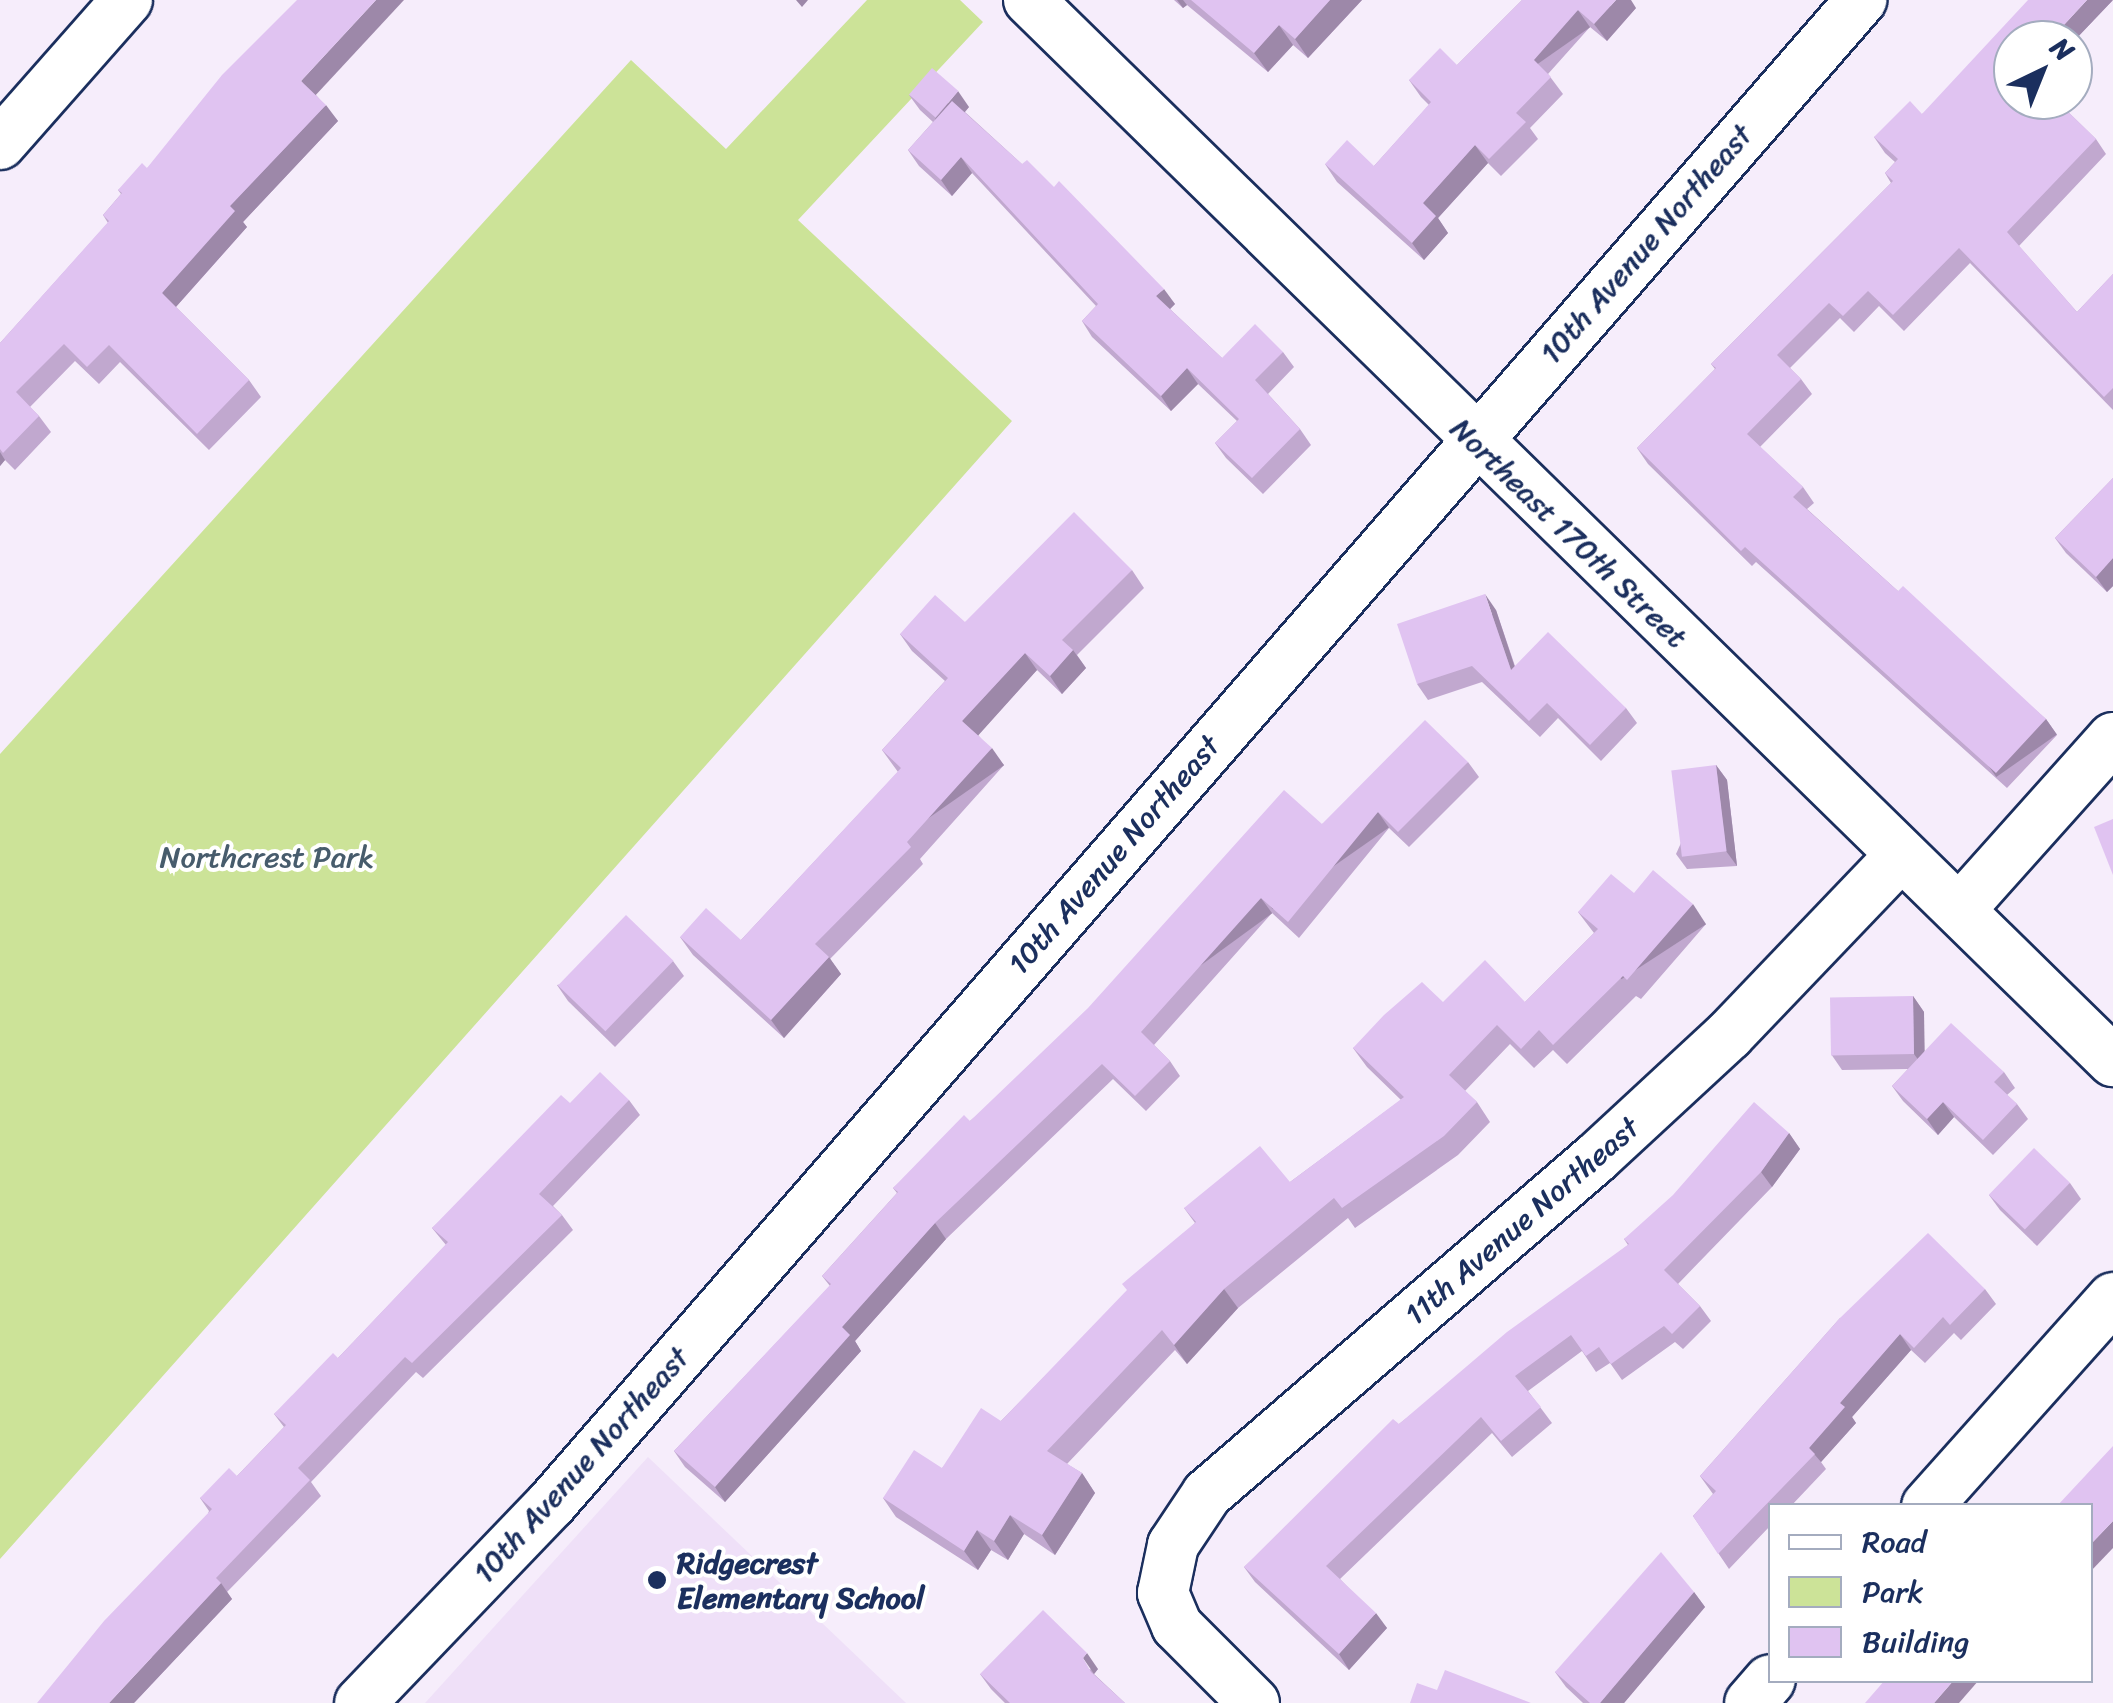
<!DOCTYPE html>
<style>
body{margin:0}
#map{position:relative;width:2113px;height:1703px;overflow:hidden;background:#f6edfb;font-family:Sriracha,sans-serif}
div>[style]{position:absolute}
.built>*{inset:0;background:#efe0f8}
.green>*{inset:0;background:#cce398}
.roads{filter:drop-shadow(2px 0 #1b2f5e) drop-shadow(-2px 0 #1b2f5e) drop-shadow(0 2px #1b2f5e) drop-shadow(0 -2px #1b2f5e)}
.minor>*{height:50px;margin:-25px;padding:0 25px;transform-origin:25px;border-radius:25px;background:#fff}
.wall>*{inset:0;background:#c1a8cf}
.shaded-wall>*{inset:0;background:#9d88a9;transform-origin:0 0}
.building>*{inset:0;background:#e0c3f1;transform-origin:0 0}
.dots>*{width:28px;height:28px;translate:-50% -50%;box-sizing:border-box;border:5px solid #fff;border-radius:50%}
span{translate:-50% -50%;white-space:nowrap;text-align:center;line-height:1.15;-webkit-text-stroke:8px #fff;paint-order:stroke}
.street-label{font-size:30px;color:#1b2f5e}
.park-label{font-size:30px;color:#475c6c}
.poi-label{font-size:30px;color:#1b2f5e;font-weight:700}
.left{translate:0 -50%;text-align:left}
.legend{position:absolute;left:1768px;top:1503px;width:325px;height:180px;box-sizing:border-box;background:#fff;border:2px solid #a4acbf;margin:0;padding:12px 18px;list-style:none;font-size:30px;color:#1b2f5e}
.legend li{display:flex;align-items:center;gap:20px;height:50px}
.legend b{width:50px;border:2px solid #a4acbf}
.north{position:absolute;left:1993px;top:20px;width:100px;height:100px;box-sizing:border-box;background:#fff;border:2px solid #a4acbf;border-radius:50%;rotate:43deg;font-size:28px;font-weight:700;line-height:40px;text-align:center;color:#1b2f5e}
.north::after{content:'';display:block;margin:auto;width:35px;height:45px;background:#1b2f5e;clip-path:polygon(50% 0,100% 100%,50% 72%,0 100%)}
</style>
<div id="map">
<div class="built">
<i style="clip-path:polygon(648px 1457px,906px 1703px,425px 1703px)"></i>
</div>
<div class="green">
<i style="clip-path:polygon(867px 0,960px 0,983px 22px,798px 220px,1012px 421px,0 1559px,0 754px,631px 60px,726px 149px)"></i>
</div>
<div class="roads">
<div class="minor">
<i style="left:1029px;top:0;width:1517px;rotate:44.39deg"></i>
<i style="left:0;top:144px;width:192px;rotate:-48.6deg"></i>
<i style="left:1961px;top:908px;width:228px;rotate:-48.2deg"></i>
<i style="left:1927px;top:1506px;width:279px;rotate:-48.2deg"></i>
<i style="left:360px;top:1703px;width:276px;rotate:-46.2deg"></i>
<i style="left:551px;top:1504px;width:1995px;rotate:-48.94deg"></i>
<i style="left:1254px;top:1703px;width:109px;rotate:-135deg"></i>
<i style="left:1177px;top:1626px;width:36px;rotate:-113deg"></i>
<i style="left:1163px;top:1593px;width:49px;rotate:-78.2deg"></i>
<i style="left:1173px;top:1545px;width:61px;rotate:-56.3deg"></i>
<i style="left:1207px;top:1494px;width:514px;rotate:-40.82deg"></i>
<i style="left:1596px;top:1158px;width:181px;rotate:-42.8deg"></i>
<i style="left:1729px;top:1035px;width:249px;rotate:-46.3deg"></i>
<i style="left:1750px;top:1703px;width:30px;rotate:-49deg"></i>
</div>
</div>
<div class="wall">
<i style="clip-path:polygon(1174px 0,1362px 0,1308px 58px,1293px 45px,1268px 72px,1187px 5px,1183px 8px)"></i>
<i style="clip-path:polygon(1522px 0,1636px 8px,1607px 41px,1590px 27px,1548px 74px,1563px 94px,1530px 128px,1538px 139px,1501px 176px,1488px 163px,1438px 218px,1448px 233px,1424px 260px,1337px 182px,1325px 164px,1374px 166px,1429px 105px,1421px 97px,1409px 80px,1457px 65px)"></i>
<i style="clip-path:polygon(2113px 0,2073px 42px,2073px 40px,2013px 100px,2072px 100px,2064px 108px,2096px 139px,2106px 154px,2019px 246px,2077px 312px,2113px 274px,2113px 410px,1970px 263px,1904px 331px,1879px 306px,1854px 332px,1840px 318px,1790px 368px,1801px 379px,1812px 394px,1760px 447px,1803px 487px,1814px 503px,1807px 509px,1898px 591px,2046px 719px,2057px 735px,2007px 788px,1756px 562px,1752px 566px,1648px 464px,1637px 448px,1715px 369px,1711px 364px,1891px 183px,1885px 173px,1895px 162px,1885px 153px,1874px 137px,1922px 114px)"></i>
<i style="clip-path:polygon(316px 95px,338px 121px,243px 222px,247px 227px,176px 307px,249px 380px,261px 397px,209px 450px,120px 362px,99px 384px,75px 361px,30px 407px,39px 416px,51px 432px,15px 470px,5px 460px,0 466px,0 343px,108px 223px,103px 215px,121px 194px,118px 190px,147px 168px)"></i>
<i style="clip-path:polygon(909px 95px,969px 107px,965px 112px,1175px 304px,1170px 309px,1222px 358px,1283px 352px,1294px 367px,1268px 394px,1300px 429px,1311px 445px,1263px 494px,1226px 458px,1215px 443px,1237px 421px,1198px 384px,1171px 411px,1092px 337px,1082px 321px,1096px 306px,972px 173px,952px 196px,919px 166px,908px 150px,933px 122px,920px 110px)"></i>
<i style="clip-path:polygon(2113px 478px,2113px 586px,2107px 592px,2066px 553px,2055px 538px)"></i>
<i style="clip-path:polygon(1132px 570px,1144px 588px,1077px 655px,1086px 668px,1062px 694px,1037px 670px,978px 735px,1004px 765px,920px 859px,923px 864px,830px 959px,841px 974px,784px 1038px,693px 955px,680px 937px,741px 940px,898px 772px,882px 750px,945px 681px,912px 651px,900px 634px,965px 622px)"></i>
<i style="clip-path:polygon(1496px 610px,1515px 666px,1626px 708px,1637px 723px,1601px 761px,1558px 718px,1540px 737px,1482px 682px,1428px 700px,1417px 684px)"></i>
<i style="clip-path:polygon(1468px 762px,1479px 777px,1409px 847px,1389px 828px,1299px 938px,1272px 913px,1154px 1045px,1170px 1061px,1180px 1076px,1146px 1111px,1113px 1079px,946px 1239px,855px 1341px,861px 1351px,725px 1502px,685px 1467px,674px 1451px,830px 1286px,822px 1276px,897px 1193px,893px 1188px,970px 1121px,1322px 824px)"></i>
<i style="clip-path:polygon(1716px 765px,1727px 780px,1737px 866px,1687px 869px,1676px 854px)"></i>
<i style="clip-path:polygon(1634px 893px,1706px 924px,1641px 999px,1636px 996px,1567px 1064px,1553px 1050px,1534px 1068px,1510px 1044px,1465px 1091px,1477px 1102px,1490px 1122px,1458px 1155px,1355px 1228px,1348px 1218px,1238px 1308px,1187px 1364px,1175px 1350px,1067px 1464px,1082px 1473px,1095px 1493px,1055px 1555px,1024px 1534px,1008px 1560px,991px 1550px,978px 1570px,896px 1517px,883px 1498px,942px 1468px,1001px 1421px,1195px 1223px,1184px 1208px,1290px 1182px,1401px 1100px,1367px 1067px,1353px 1048px,1443px 1002px,1525px 1002px,1594px 933px,1578px 912px)"></i>
<i style="clip-path:polygon(673px 961px,684px 976px,615px 1047px,568px 1001px,557px 985px)"></i>
<i style="clip-path:polygon(1913px 996px,1924px 1012px,1924px 1052px,2004px 1072px,2015px 1088px,2007px 1095px,2017px 1104px,2028px 1119px,1993px 1155px,1954px 1117px,1938px 1135px,1903px 1101px,1892px 1086px,1908px 1069px,1842px 1070px,1831px 1054px)"></i>
<i style="clip-path:polygon(629px 1100px,640px 1115px,553px 1206px,562px 1215px,573px 1230px,423px 1378px,416px 1372px,311px 1482px,321px 1496px,227px 1592px,232px 1599px,134px 1703px,209px 1511px,200px 1498px,237px 1476px,284px 1427px,274px 1414px,338px 1358px,446px 1245px,432px 1228px,570px 1103px)"></i>
<i style="clip-path:polygon(1789px 1133px,1800px 1149px,1772px 1187px,1678px 1284px,1700px 1306px,1711px 1321px,1683px 1349px,1675px 1342px,1622px 1380px,1610px 1363px,1596px 1372px,1582px 1351px,1528px 1391px,1552px 1423px,1512px 1457px,1492px 1433px,1340px 1579px,1387px 1628px,1349px 1670px,1255px 1582px,1244px 1567px,1399px 1424px,1628px 1245px,1624px 1239px)"></i>
<i style="clip-path:polygon(2070px 1183px,2081px 1199px,2037px 1246px,2000px 1210px,1989px 1195px)"></i>
<i style="clip-path:polygon(1985px 1289px,1996px 1304px,1961px 1340px,1954px 1333px,1925px 1363px,1911px 1350px,1852px 1417px,1856px 1423px,1821px 1462px,1826px 1469px,1791px 1506px,1770px 1506px,1770px 1526px,1729px 1569px,1693px 1516px,1713px 1494px,1700px 1476px,1840px 1318px)"></i>
<i style="clip-path:polygon(1694px 1592px,1705px 1607px,1624px 1703px,1583px 1703px,1566px 1687px,1555px 1672px)"></i>
<i style="clip-path:polygon(1098px 1669px,1094px 1674px,1125px 1703px,1005px 1703px,991px 1689px,980px 1674px)"></i>
</div>
<div class="shaded-wall">
<i style="clip-path:polygon(376px 0,404px 0,313px 98px,301px 81px)"></i>
<i style="clip-path:polygon(796px 0,808px 0,802px 7px)"></i>
<i style="clip-path:polygon(1177px 0,1183px 0,1187px 5px,1183px 8px)"></i>
<i style="clip-path:polygon(1330px 0,1362px 0,1308px 58px,1295px 39px)"></i>
<i style="clip-path:polygon(1616px 0,1631px 0,1636px 8px,1607px 41px,1594px 24px)"></i>
<i style="clip-path:polygon(2087px 0,2113px 0,2073px 42px,2073px 40px,2050px 40px)"></i>
<i style="left:1578px;top:10px;width:21px;height:67px;rotate:55deg"></i>
<i style="clip-path:polygon(1279px 25px,1293px 45px,1268px 72px,1254px 53px)"></i>
<i style="clip-path:polygon(958px 91px,969px 107px,946px 134px,935px 119px)"></i>
<i style="clip-path:polygon(2054px 100px,2072px 100px,2062px 111px)"></i>
<i style="clip-path:polygon(326px 105px,338px 121px,243px 222px,247px 227px,174px 309px,162px 293px,230px 206px)"></i>
<i style="clip-path:polygon(1475px 145px,1488px 163px,1438px 218px,1448px 233px,1424px 260px,1412px 243px,1423px 203px)"></i>
<i style="clip-path:polygon(961px 157px,972px 173px,952px 196px,941px 180px)"></i>
<i style="clip-path:polygon(1164px 289px,1175px 304px,1167px 312px,1156px 296px)"></i>
<i style="clip-path:polygon(1187px 368px,1198px 384px,1171px 411px,1161px 396px)"></i>
<i style="clip-path:polygon(0 452px,5px 460px,0 466px)"></i>
<i style="clip-path:polygon(2113px 558px,2113px 586px,2107px 592px,2096px 577px)"></i>
<i style="clip-path:polygon(1485px 594px,1496px 610px,1521px 686px,1511px 670px)"></i>
<i style="clip-path:polygon(1073px 650px,1086px 668px,1062px 694px,1050px 676px)"></i>
<i style="clip-path:polygon(1025px 653px,1037px 670px,975px 739px,962px 721px)"></i>
<i style="left:2046px;top:719px;width:19px;height:74px;rotate:55deg"></i>
<i style="left:992px;top:748px;width:21px;height:127px;rotate:55deg"></i>
<i style="clip-path:polygon(1716px 765px,1727px 780px,1737px 866px,1726px 851px)"></i>
<i style="left:1378px;top:812px;width:19px;height:142px;rotate:55deg"></i>
<i style="left:1261px;top:898px;width:19px;height:180px;rotate:54deg"></i>
<i style="left:1693px;top:904px;width:24px;height:101px;rotate:57deg"></i>
<i style="clip-path:polygon(829px 957px,841px 974px,784px 1038px,771px 1020px)"></i>
<i style="clip-path:polygon(1913px 996px,1924px 1012px,1925px 1069px,1914px 1054px)"></i>
<i style="clip-path:polygon(1943px 1102px,1954px 1117px,1938px 1135px,1927px 1119px)"></i>
<i style="clip-path:polygon(1789px 1133px,1800px 1149px,1772px 1187px,1761px 1172px)"></i>
<i style="clip-path:polygon(935px 1223px,946px 1239px,855px 1341px,861px 1351px,725px 1502px,715px 1487px,842px 1327px)"></i>
<i style="clip-path:polygon(1224px 1289px,1238px 1308px,1187px 1364px,1174px 1345px)"></i>
<i style="clip-path:polygon(1900px 1334px,1911px 1350px,1852px 1417px,1856px 1423px,1821px 1462px,1809px 1448px,1840px 1403px)"></i>
<i style="clip-path:polygon(1082px 1473px,1095px 1493px,1055px 1555px,1042px 1535px)"></i>
<i style="clip-path:polygon(1010px 1515px,1024px 1534px,1008px 1560px,994px 1541px)"></i>
<i style="clip-path:polygon(2113px 1521px,2113px 1548px,2090px 1572px,2090px 1545px)"></i>
<i style="clip-path:polygon(977px 1530px,991px 1550px,978px 1570px,964px 1551px)"></i>
<i style="clip-path:polygon(221px 1583px,232px 1599px,134px 1703px,109px 1703px)"></i>
<i style="clip-path:polygon(1694px 1592px,1705px 1607px,1624px 1703px,1600px 1703px)"></i>
<i style="clip-path:polygon(1376px 1613px,1387px 1628px,1349px 1670px,1339px 1654px)"></i>
<i style="clip-path:polygon(1087px 1653px,1098px 1669px,1094px 1674px,1083px 1658px)"></i>
<i style="clip-path:polygon(1954px 1680px,1979px 1680px,1959px 1703px,1934px 1703px)"></i>
</div>
<div class="building">
<i style="clip-path:polygon(297px 0,376px 0,301px 81px,326px 105px,230px 206px,235px 211px,162px 293px,249px 380px,197px 434px,109px 345px,87px 367px,64px 344px,16px 392px,39px 416px,3px 453px,0 449px,0 343px,109px 221px,103px 215px,122px 193px,118px 190px,142px 163px,147px 168px,222px 75px)"></i>
<i style="clip-path:polygon(1191px 0,1330px 0,1295px 39px,1279px 25px,1254px 53px)"></i>
<i style="clip-path:polygon(1522px 0,1616px 0,1594px 24px,1578px 10px,1534px 60px,1551px 77px,1516px 113px,1526px 122px,1489px 159px,1475px 145px,1423px 203px,1436px 216px,1412px 243px,1325px 164px,1347px 140px,1374px 166px,1431px 102px,1409px 80px,1440px 48px,1457px 65px)"></i>
<i style="clip-path:polygon(2028px 0,2087px 0,2050px 40px,2013px 40px,2013px 100px,2056px 100px,2096px 139px,2007px 232px,2077px 312px,2113px 274px,2113px 388px,2104px 397px,1959px 248px,1893px 315px,1868px 291px,1843px 316px,1829px 303px,1777px 355px,1801px 379px,1747px 434px,1803px 487px,1793px 497px,1898px 591px,1903px 586px,2046px 719px,1996px 773px,1745px 547px,1741px 551px,1637px 448px,1716px 368px,1711px 364px,1893px 181px,1885px 173px,1898px 159px,1874px 137px,1910px 101px,1922px 114px)"></i>
<i style="left:932px;top:68px;width:35px;height:35px;rotate:41deg"></i>
<i style="clip-path:polygon(952px 101px,1022px 164px,1027px 160px,1054px 187px,1059px 181px,1164px 289px,1156px 296px,1222px 358px,1255px 324px,1283px 352px,1255px 380px,1300px 429px,1252px 478px,1215px 443px,1239px 419px,1187px 368px,1161px 396px,1082px 321px,1098px 304px,961px 157px,941px 180px,908px 150px)"></i>
<i style="clip-path:polygon(2113px 478px,2113px 558px,2096px 577px,2055px 538px)"></i>
<i style="clip-path:polygon(1074px 512px,1132px 570px,1062px 640px,1073px 650px,1050px 676px,1025px 653px,962px 721px,992px 748px,907px 842px,911px 847px,815px 944px,829px 957px,771px 1020px,680px 937px,706px 908px,741px 940px,901px 768px,882px 750px,948px 678px,900px 634px,935px 595px,965px 622px)"></i>
<i style="clip-path:polygon(1485px 594px,1511px 670px,1548px 632px,1626px 708px,1590px 745px,1547px 703px,1529px 721px,1472px 666px,1417px 684px,1397px 624px)"></i>
<i style="clip-path:polygon(1425px 720px,1468px 762px,1398px 832px,1378px 812px,1288px 922px,1261px 898px,1141px 1032px,1170px 1061px,1135px 1096px,1102px 1064px,935px 1223px,842px 1327px,850px 1335px,715px 1487px,674px 1451px,831px 1284px,822px 1276px,898px 1192px,893px 1188px,964px 1115px,970px 1121px,1088px 1008px,1284px 790px,1322px 824px)"></i>
<i style="left:1716px;top:765px;width:87px;height:45px;rotate:83deg"></i>
<i style="clip-path:polygon(2113px 819px,2113px 875px,2094px 827px)"></i>
<i style="clip-path:polygon(1653px 870px,1693px 904px,1627px 980px,1623px 976px,1553px 1045px,1539px 1030px,1521px 1049px,1497px 1025px,1449px 1075px,1477px 1102px,1444px 1136px,1342px 1208px,1334px 1198px,1224px 1289px,1174px 1345px,1162px 1330px,1047px 1451px,1082px 1473px,1042px 1535px,1010px 1515px,994px 1541px,977px 1530px,964px 1551px,883px 1498px,914px 1450px,942px 1468px,981px 1408px,1001px 1421px,1127px 1290px,1122px 1284px,1196px 1222px,1184px 1208px,1260px 1146px,1290px 1182px,1404px 1097px,1353px 1048px,1384px 1015px,1422px 982px,1443px 1002px,1485px 960px,1525px 1002px,1598px 929px,1578px 912px,1611px 874px,1634px 893px)"></i>
<i style="left:626px;top:915px;width:66px;height:98px;rotate:44deg"></i>
<i style="left:1913px;top:996px;width:58px;height:83px;rotate:89deg"></i>
<i style="clip-path:polygon(1951px 1023px,2004px 1072px,1994px 1082px,2017px 1104px,1983px 1140px,1943px 1102px,1927px 1119px,1892px 1086px)"></i>
<i style="clip-path:polygon(600px 1072px,629px 1100px,539px 1194px,562px 1215px,412px 1363px,405px 1357px,298px 1468px,310px 1480px,216px 1578px,221px 1583px,109px 1703px,37px 1703px,104px 1621px,212px 1509px,200px 1498px,229px 1468px,237px 1476px,286px 1425px,274px 1414px,333px 1353px,338px 1358px,448px 1242px,432px 1228px,561px 1095px,570px 1103px)"></i>
<i style="clip-path:polygon(1754px 1102px,1789px 1133px,1761px 1172px,1664px 1270px,1700px 1306px,1672px 1334px,1664px 1326px,1611px 1364px,1599px 1347px,1586px 1356px,1571px 1335px,1515px 1376px,1541px 1407px,1501px 1441px,1481px 1417px,1326px 1566px,1376px 1613px,1339px 1654px,1244px 1567px,1393px 1419px,1399px 1424px,1507px 1332px,1629px 1244px,1624px 1239px,1673px 1195px)"></i>
<i style="left:2034px;top:1148px;width:50px;height:65px;rotate:44deg"></i>
<i style="clip-path:polygon(1928px 1233px,1985px 1289px,1950px 1325px,1943px 1317px,1914px 1348px,1900px 1334px,1840px 1403px,1845px 1407px,1809px 1448px,1815px 1454px,1718px 1554px,1693px 1516px,1716px 1491px,1700px 1476px,1840px 1318px)"></i>
<i style="clip-path:polygon(2113px 1446px,2113px 1521px,2090px 1545px,2090px 1506px,2057px 1506px)"></i>
<i style="clip-path:polygon(1661px 1552px,1694px 1592px,1600px 1703px,1590px 1703px,1555px 1672px)"></i>
<i style="clip-path:polygon(1043px 1610px,1087px 1653px,1083px 1658px,1091px 1672px,1125px 1703px,1010px 1703px,980px 1674px)"></i>
<i style="clip-path:polygon(1445px 1670px,1531px 1703px,1410px 1703px,1417px 1683px,1437px 1690px)"></i>
<i style="clip-path:polygon(1885px 1680px,1954px 1680px,1934px 1703px,1865px 1703px)"></i>
</div>
<div class="dots">
<i style="left:657px;top:1580px;background:#1b2f5e"></i>
</div>
<div class="street-label">
<span style="left:1646px;top:244px;rotate:-49deg">10th Avenue Northeast</span>
<span style="left:1569px;top:533px;rotate:44deg">Northeast 170th Street</span>
<span style="left:1114px;top:855px;rotate:-49deg">10th Avenue Northeast</span>
<span style="left:1522px;top:1221px;rotate:-41deg">11th Avenue Northeast</span>
<span style="left:581px;top:1465px;rotate:-48deg">10th Avenue Northeast</span>
</div>
<div class="park-label">
<span style="left:267px;top:857px">Northcrest Park</span>
</div>
<div class="poi-label">
<span class="left" style="left:677px;top:1580px">Ridgecrest<br>Elementary School</span>
</div>
<ul class="legend">
<li><b style="height:12px;background:#fff"></b>Road</li>
<li><b style="height:28px;background:#cce398"></b>Park</li>
<li><b style="height:28px;background:#e0c3f1"></b>Building</li>
</ul>
<div class="north">N</div>
</div>
